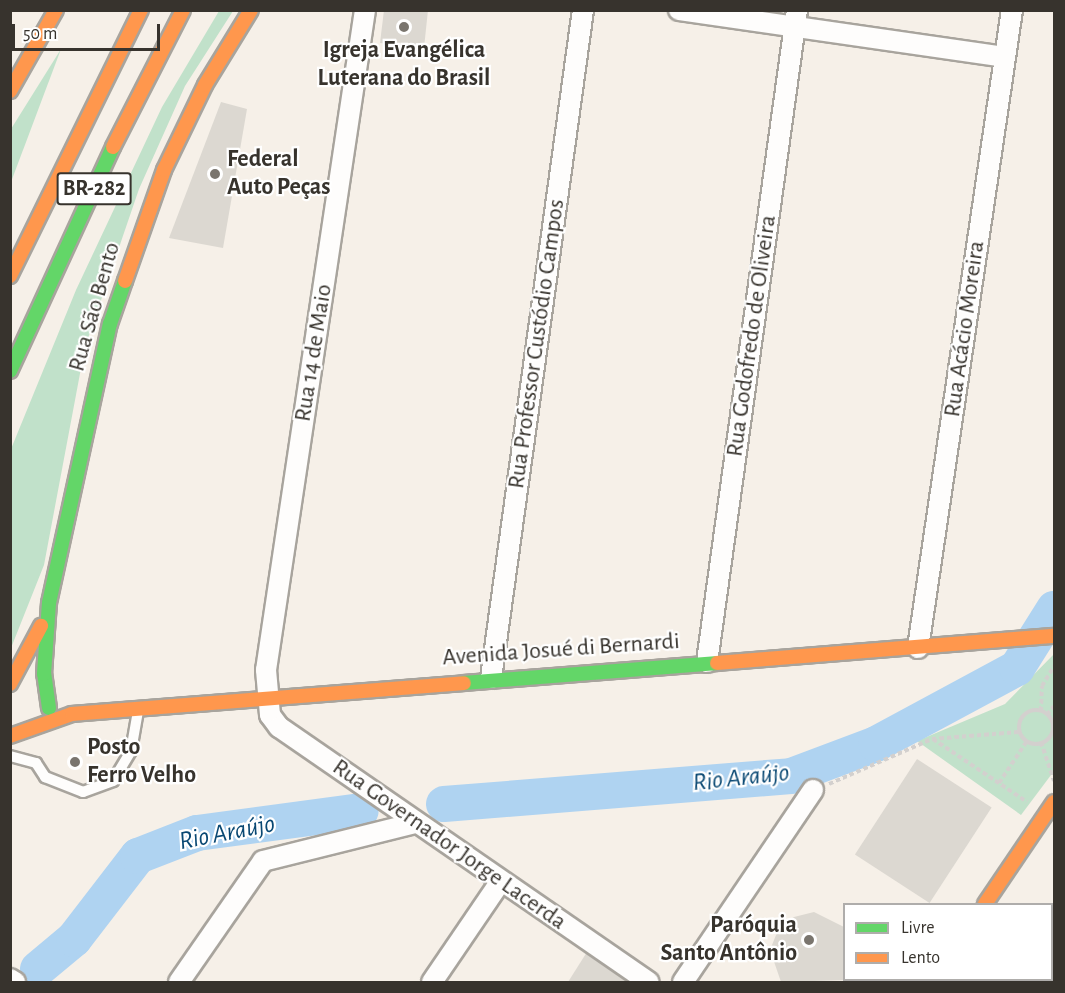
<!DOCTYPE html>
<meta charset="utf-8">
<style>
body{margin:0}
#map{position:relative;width:1065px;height:993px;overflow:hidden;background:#f6f0e8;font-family:"Alegreya Sans",sans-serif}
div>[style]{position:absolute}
.green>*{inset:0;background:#c1e1ca}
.river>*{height:36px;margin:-18px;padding:0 18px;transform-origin:18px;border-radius:18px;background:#afd3f1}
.building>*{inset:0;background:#dcd8d1;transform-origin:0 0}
.path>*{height:4px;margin-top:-2px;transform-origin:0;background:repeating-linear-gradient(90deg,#d3d0ce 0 4.5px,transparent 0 7.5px)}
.path>.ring{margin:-2px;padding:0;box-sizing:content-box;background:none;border:4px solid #d3d0ce;border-radius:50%}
.roads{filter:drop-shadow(2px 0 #a8a49d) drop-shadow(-2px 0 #a8a49d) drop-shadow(0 2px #a8a49d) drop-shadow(0 -2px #a8a49d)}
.lane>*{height:10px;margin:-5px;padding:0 5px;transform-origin:5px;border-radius:5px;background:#fefdfc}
.street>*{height:20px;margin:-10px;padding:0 10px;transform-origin:10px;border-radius:10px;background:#fefdfc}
.fast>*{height:14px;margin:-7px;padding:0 7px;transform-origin:7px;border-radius:7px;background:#63d668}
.slow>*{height:14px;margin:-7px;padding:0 7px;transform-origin:7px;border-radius:7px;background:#ff974d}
.dots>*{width:16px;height:16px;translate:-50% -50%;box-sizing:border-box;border:3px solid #fff;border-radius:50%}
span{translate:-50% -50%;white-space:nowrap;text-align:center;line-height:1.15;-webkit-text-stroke:4.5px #fff;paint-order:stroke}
.shield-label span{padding:2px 4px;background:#fff;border:2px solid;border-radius:4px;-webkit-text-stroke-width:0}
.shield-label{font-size:22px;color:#37332d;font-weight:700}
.poi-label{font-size:24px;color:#37332d;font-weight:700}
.left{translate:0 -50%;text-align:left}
.right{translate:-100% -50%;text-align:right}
.street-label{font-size:24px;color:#37332d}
.water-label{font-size:26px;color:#094873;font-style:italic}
.frame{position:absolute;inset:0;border:12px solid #37332d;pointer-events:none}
.legend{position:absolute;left:843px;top:903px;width:210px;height:78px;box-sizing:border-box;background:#fff;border:2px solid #afadab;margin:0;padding:8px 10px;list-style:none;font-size:18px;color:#37332d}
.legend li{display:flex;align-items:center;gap:12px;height:30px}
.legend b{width:30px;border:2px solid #afadab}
.scale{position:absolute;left:12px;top:24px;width:148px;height:27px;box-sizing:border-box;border:3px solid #37332d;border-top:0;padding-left:8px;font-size:18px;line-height:21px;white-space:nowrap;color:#37332d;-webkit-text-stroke:4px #fff;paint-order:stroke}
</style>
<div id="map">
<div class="green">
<i style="clip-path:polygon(219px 11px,233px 11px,185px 86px,139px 189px,85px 347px,44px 565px,11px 648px,11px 449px,76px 290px,162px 107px)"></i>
<i style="clip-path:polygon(61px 49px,11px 182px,11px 129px)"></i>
<i style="clip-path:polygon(1054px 654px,1054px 771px,1021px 815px,917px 741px,1005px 704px)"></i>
</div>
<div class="river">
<i style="left:444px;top:804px;width:348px;rotate:-4.6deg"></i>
<i style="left:791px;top:776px;width:91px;rotate:-20.6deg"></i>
<i style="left:876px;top:744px;width:160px;rotate:-28.3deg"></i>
<i style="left:1017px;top:668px;width:70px;rotate:-57.9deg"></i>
<i style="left:38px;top:969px;width:47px;rotate:-39.8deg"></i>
<i style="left:74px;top:939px;width:105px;rotate:-52.4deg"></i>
<i style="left:138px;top:856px;width:63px;rotate:-21.3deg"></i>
<i style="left:197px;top:833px;width:165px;rotate:-7.6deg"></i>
</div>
<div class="building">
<i style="clip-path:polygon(384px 10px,428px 10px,424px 48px,380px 43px)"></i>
<i style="clip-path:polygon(221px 102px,247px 109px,223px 248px,169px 238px)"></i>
<i style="left:917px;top:759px;width:89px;height:114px;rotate:33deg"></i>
<i style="clip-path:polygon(814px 912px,844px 927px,848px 980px,781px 982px,770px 950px,778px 930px,794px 917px)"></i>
<i style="clip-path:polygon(587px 952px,630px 982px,568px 982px)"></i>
</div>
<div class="path">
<i class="ring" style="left:1019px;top:710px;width:30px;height:30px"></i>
<i style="left:1041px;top:711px;width:25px;rotate:-88deg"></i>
<i style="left:1042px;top:686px;width:23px;rotate:-59deg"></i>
<i style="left:1047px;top:715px;width:11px;rotate:-52deg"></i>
<i style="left:933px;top:739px;width:113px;rotate:33.8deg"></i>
<i style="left:1041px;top:742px;width:41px;rotate:71.6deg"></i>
<i style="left:999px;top:783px;width:50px;rotate:-56.3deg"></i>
<i style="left:829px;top:784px;width:112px;rotate:-23.6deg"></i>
<i style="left:932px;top:739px;width:87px;rotate:-4.6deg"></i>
</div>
<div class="roads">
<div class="lane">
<i style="left:10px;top:756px;width:27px;rotate:15deg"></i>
<i style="left:36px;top:763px;width:17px;rotate:57deg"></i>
<i style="left:45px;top:777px;width:41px;rotate:21.5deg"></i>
<i style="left:83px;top:792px;width:32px;rotate:-20deg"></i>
<i style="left:113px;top:781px;width:35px;rotate:-59deg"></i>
<i style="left:131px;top:751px;width:41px;rotate:-80.1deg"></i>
</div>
<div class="street">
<i style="left:365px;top:10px;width:667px;rotate:98.53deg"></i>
<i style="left:266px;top:670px;width:45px;rotate:84.9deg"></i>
<i style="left:270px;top:715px;width:15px;rotate:53deg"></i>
<i style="left:279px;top:727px;width:449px;rotate:34.6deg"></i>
<i style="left:679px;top:10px;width:329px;rotate:8.2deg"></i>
<i style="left:918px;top:648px;width:645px;rotate:-81.62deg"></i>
<i style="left:707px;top:662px;width:658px;rotate:-82.14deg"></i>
<i style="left:491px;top:678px;width:674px;rotate:-82.16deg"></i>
<i style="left:10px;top:979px;width:6px;rotate:31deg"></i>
<i style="left:179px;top:982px;width:147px;rotate:-55.2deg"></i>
<i style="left:263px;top:861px;width:157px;rotate:-14deg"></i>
<i style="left:432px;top:982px;width:122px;rotate:-55.7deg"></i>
<i style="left:683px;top:982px;width:232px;rotate:-55.9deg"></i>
</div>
<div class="fast">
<i style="left:10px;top:371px;width:247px;rotate:-65.3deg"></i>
<i style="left:464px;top:683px;width:254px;rotate:-4.5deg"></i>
<i style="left:49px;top:708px;width:34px;rotate:-98deg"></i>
<i style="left:44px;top:674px;width:71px;rotate:-86deg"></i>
<i style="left:49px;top:603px;width:286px;rotate:-77.7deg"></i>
<i style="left:110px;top:324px;width:46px;rotate:-70.8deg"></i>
</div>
<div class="slow">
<i style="left:10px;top:91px;width:93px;rotate:-60.4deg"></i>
<i style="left:113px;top:147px;width:154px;rotate:-62.9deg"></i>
<i style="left:10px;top:276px;width:297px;rotate:-63.8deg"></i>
<i style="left:125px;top:281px;width:118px;rotate:-70.6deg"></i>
<i style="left:164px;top:170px;width:94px;rotate:-64.2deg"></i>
<i style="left:205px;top:85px;width:88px;rotate:-58.5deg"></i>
<i style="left:717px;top:663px;width:338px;rotate:-4.6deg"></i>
<i style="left:10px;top:684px;width:66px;rotate:-61.9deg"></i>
<i style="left:10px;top:736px;width:66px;rotate:-19.5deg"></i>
<i style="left:72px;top:714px;width:393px;rotate:-4.5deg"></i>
<i style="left:985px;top:904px;width:123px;rotate:-55.9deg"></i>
<i style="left:932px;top:982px;width:3px;rotate:-45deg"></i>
</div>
</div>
<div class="dots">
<i style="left:404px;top:27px;background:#7a756e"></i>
<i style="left:215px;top:174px;background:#7a756e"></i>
<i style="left:75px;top:762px;background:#7a756e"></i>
<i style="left:809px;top:940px;background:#7a756e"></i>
</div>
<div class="shield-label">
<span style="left:94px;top:189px">BR-282</span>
</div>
<div class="poi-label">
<span style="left:404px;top:65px">Igreja Evangélica<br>Luterana do Brasil</span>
<span class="left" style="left:227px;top:174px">Federal<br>Auto Peças</span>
<span class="left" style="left:87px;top:762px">Posto<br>Ferro Velho</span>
<span class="right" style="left:797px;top:940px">Paróquia<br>Santo Antônio</span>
</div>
<div class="street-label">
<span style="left:95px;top:307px;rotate:-74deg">Rua São Bento</span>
<span style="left:965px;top:329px;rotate:-82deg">Rua Acácio Moreira</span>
<span style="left:752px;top:336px;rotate:-82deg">Rua Godofredo de Oliveira</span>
<span style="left:537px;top:344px;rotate:-82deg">Rua Professor Custódio Campos</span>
<span style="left:314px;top:353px;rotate:-81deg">Rua 14 de Maio</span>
<span style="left:561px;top:650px;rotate:-4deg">Avenida Josué di Bernardi</span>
<span style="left:449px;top:845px;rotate:35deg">Rua Governador Jorge Lacerda</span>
</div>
<div class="water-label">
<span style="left:741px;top:778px;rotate:-6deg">Rio Araújo</span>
<span style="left:227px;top:833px;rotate:-11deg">Rio Araújo</span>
</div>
<div class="frame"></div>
<ul class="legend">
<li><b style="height:8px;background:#63d668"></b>Livre</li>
<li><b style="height:8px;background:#ff974d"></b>Lento</li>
</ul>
<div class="scale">50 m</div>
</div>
